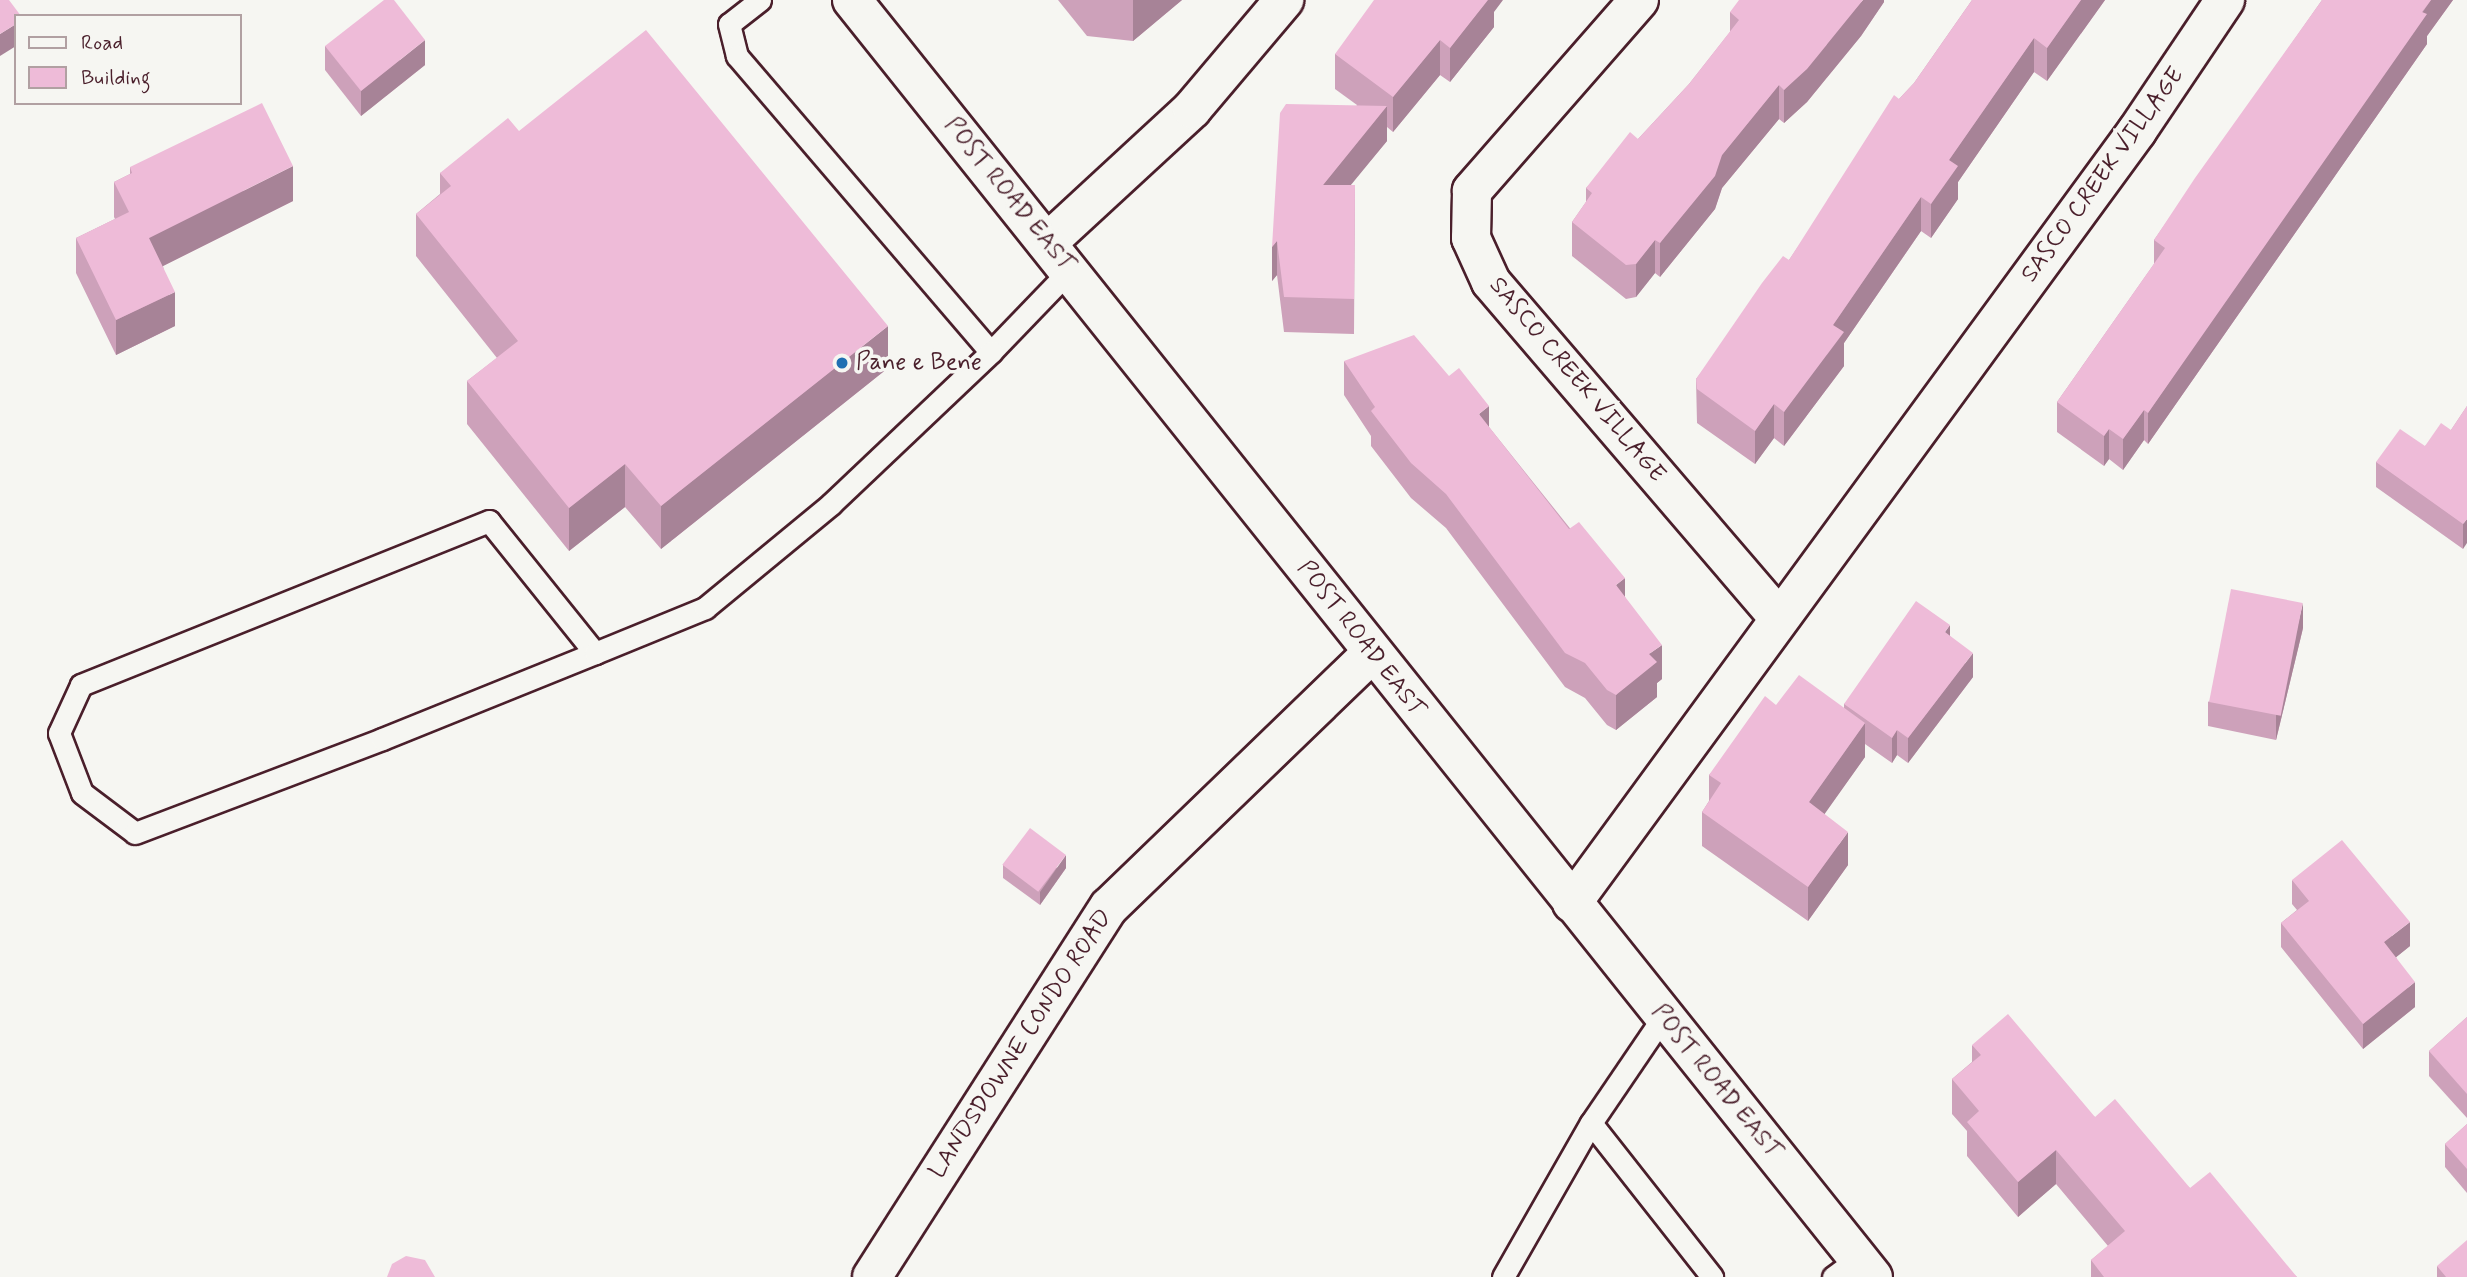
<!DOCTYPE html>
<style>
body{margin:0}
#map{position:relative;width:2467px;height:1277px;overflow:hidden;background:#f6f6f2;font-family:Mynerve,sans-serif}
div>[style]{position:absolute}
.roads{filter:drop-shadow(2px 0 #4a1f2b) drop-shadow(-2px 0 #4a1f2b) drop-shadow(0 2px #4a1f2b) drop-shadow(0 -2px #4a1f2b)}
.lane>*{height:21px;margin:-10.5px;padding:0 10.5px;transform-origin:10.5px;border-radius:10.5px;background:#f6f6f2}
.street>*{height:38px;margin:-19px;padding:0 19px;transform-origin:19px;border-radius:19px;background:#f6f6f2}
.primary>*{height:38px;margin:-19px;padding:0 19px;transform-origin:19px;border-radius:19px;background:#f6f6f2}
.wall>*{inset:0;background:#cda1ba}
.shaded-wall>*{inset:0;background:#a78397}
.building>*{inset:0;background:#eebbd8;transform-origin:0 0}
.dots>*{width:19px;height:19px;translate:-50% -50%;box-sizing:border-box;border:4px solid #f6f6f2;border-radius:50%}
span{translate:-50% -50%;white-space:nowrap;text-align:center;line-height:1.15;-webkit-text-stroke:7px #f6f6f2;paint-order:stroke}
.street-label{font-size:24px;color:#4a1f2b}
.poi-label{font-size:24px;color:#4a1f2b}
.left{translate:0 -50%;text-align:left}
.legend{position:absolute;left:14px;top:14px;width:228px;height:91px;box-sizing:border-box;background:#f6f6f2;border:2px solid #b1a0a2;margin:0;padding:9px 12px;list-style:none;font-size:21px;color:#4a1f2b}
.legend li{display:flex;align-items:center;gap:14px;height:35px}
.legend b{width:35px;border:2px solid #b1a0a2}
</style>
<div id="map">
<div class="roads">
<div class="lane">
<i style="left:760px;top:0;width:39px;rotate:142deg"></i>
<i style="left:729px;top:24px;width:33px;rotate:76deg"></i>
<i style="left:737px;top:56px;width:390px;rotate:49.4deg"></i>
<i style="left:991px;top:352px;width:114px;rotate:-46.1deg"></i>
<i style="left:595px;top:653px;width:169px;rotate:-128.8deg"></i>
<i style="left:489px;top:521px;width:440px;rotate:158.1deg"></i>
<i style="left:81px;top:685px;width:53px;rotate:114.6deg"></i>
<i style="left:59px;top:733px;width:64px;rotate:69deg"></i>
<i style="left:82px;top:793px;width:66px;rotate:37deg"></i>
<i style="left:135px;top:833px;width:264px;rotate:-20.8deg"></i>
<i style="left:382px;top:739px;width:230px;rotate:-22deg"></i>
<i style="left:595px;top:653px;width:119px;rotate:-22.2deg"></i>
<i style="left:705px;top:608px;width:163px;rotate:-39.5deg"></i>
<i style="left:831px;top:504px;width:221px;rotate:-43.5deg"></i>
<i style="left:1591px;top:1123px;width:128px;rotate:-55.8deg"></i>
<i style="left:1503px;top:1277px;width:177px;rotate:-60.3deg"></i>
<i style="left:1591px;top:1123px;width:196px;rotate:51.8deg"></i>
<i style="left:1833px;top:1277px;width:31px;rotate:-36deg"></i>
</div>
<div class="street">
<i style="left:1639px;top:0;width:254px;rotate:131.2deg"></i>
<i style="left:1472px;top:191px;width:47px;rotate:91.2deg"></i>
<i style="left:1471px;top:238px;width:48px;rotate:65.6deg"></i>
<i style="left:1491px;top:282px;width:443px;rotate:49.4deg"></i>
<i style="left:1047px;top:243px;width:197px;rotate:-42.7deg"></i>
<i style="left:1192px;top:109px;width:143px;rotate:-49.8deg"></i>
<i style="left:1572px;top:903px;width:957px;rotate:-53.8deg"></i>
<i style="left:2137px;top:131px;width:158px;rotate:-56.1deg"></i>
<i style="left:872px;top:1277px;width:439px;rotate:-57.4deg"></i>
<i style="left:1109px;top:907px;width:366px;rotate:-44deg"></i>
</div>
<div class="primary">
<i style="left:852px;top:0;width:1635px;rotate:51.36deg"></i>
</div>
</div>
<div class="wall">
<i style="clip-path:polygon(1058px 0,1182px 0,1133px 41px,1087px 36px)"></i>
<i style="clip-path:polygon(1884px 0,1884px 2px,1861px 36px,1807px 102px,1784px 123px,1779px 119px,1722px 188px,1715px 209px,1660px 277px,1655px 273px,1636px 297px,1626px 299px,1572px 256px,1572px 222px,1586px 202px,1586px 188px,1638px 139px,1689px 84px,1730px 32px,1730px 12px)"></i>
<i style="clip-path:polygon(1972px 0,2105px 0,2047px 81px,2034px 72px,1958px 182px,1958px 199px,1931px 238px,1921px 231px,1844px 343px,1844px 366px,1784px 446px,1774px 438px,1755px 464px,1697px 423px,1696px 379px,1789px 260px,1899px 99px,1914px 83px)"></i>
<i style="clip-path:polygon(2322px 0,2453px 0,2427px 36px,2427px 44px,2148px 444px,2144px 440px,2123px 470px,2109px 459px,2104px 466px,2057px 432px,2057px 402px,2154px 264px,2154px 240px)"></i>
<i style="clip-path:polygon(1494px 12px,1494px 27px,1450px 82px,1440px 75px,1393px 132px,1387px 127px,1387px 141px,1350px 185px,1355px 185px,1354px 334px,1284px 332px,1277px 275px,1272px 281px,1272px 247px,1357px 105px,1335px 89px,1335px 54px)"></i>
<i style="clip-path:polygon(325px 46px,425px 65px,361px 116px,325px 70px)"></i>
<i style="clip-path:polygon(519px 131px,888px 368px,661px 549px,625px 507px,569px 551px,467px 424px,467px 381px,497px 358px,416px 256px,416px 214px,440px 194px,440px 173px)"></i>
<i style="clip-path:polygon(130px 167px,293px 201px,163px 266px,175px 326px,116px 355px,76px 273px,76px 238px,115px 219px,114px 217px,114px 182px,130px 174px)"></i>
<i style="clip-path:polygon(1344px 361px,1489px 427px,1625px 597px,1662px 679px,1657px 683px,1657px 697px,1616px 730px,1607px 725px,1585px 698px,1565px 687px,1446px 528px,1411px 498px,1371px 446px,1371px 436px,1344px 395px)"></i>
<i style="clip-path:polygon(2467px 406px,2463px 549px,2376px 487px,2376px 462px,2425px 446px,2451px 430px)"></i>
<i style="clip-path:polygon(2303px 628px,2276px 740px,2208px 726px,2208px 702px)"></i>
<i style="clip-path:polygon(1950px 636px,1973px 677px,1908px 763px,1897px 755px,1892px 763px,1865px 744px,1865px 757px,1824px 814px,1848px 865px,1808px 921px,1702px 846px,1702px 812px,1709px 801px,1709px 775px,1776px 705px,1844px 708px,1844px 704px)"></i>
<i style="clip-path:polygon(1003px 865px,1066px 868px,1040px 905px,1003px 878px)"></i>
<i style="clip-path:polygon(2292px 880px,2410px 946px,2396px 957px,2415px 1007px,2363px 1049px,2281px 947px,2281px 923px,2297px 910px,2292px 904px)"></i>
<i style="clip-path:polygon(2467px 1017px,2467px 1118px,2429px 1076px,2429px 1051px)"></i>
<i style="clip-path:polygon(1972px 1045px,2095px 1117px,2190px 1188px,2297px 1277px,2091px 1277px,2091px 1260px,2108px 1246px,2056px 1184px,2018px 1217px,1967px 1156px,1967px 1131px,1952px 1114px,1952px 1079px,1972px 1062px)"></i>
<i style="clip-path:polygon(2467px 1124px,2467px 1193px,2445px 1167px,2445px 1144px)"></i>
<i style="clip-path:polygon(2437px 1266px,2467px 1277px,2437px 1277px)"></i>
</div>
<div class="shaded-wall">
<i style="clip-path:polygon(1133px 0,1182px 0,1133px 41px)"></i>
<i style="clip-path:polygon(1487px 0,1503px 0,1494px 12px,1494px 27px,1450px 82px,1450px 48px)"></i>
<i style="clip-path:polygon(1863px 0,1884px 0,1884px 2px,1861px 36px,1807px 102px,1784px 123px,1784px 90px)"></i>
<i style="clip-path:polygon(2081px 0,2105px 0,2047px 81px,2047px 48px)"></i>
<i style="clip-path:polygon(2431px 0,2453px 0,2427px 36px,2427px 44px,2148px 444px,2148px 413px)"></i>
<i style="clip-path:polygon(16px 24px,16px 46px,0 56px,0 34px)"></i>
<i style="clip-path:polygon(2034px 38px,2034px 72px,1958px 182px,1958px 199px,1931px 238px,1931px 204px,1949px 160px)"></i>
<i style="clip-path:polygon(425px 40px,425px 65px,361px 116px,361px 91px)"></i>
<i style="clip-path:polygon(1440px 40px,1440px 75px,1393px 132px,1393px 97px)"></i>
<i style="clip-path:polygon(1779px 85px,1779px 119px,1722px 188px,1715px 209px,1660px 277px,1660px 243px,1722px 155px)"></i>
<i style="clip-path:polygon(1387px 106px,1387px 141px,1323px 219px,1323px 185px)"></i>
<i style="clip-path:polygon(293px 166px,293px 201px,149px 273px,149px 238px)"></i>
<i style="clip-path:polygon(1921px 197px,1921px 231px,1844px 343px,1844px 366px,1784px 446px,1784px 412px,1833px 325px)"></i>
<i style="clip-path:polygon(1655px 240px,1655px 273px,1636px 297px,1636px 264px)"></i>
<i style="clip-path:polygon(1277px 241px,1277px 275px,1272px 281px,1272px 247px)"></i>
<i style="clip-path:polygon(175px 292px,175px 326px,116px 355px,116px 320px)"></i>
<i style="clip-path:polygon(888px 326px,888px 368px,661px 549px,661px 506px)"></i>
<i style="clip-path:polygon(1774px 404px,1774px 438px,1755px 464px,1755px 431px)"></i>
<i style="clip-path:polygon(1489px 406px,1489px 441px,1479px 414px)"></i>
<i style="clip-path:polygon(2144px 410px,2144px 440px,2123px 470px,2123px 439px)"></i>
<i style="clip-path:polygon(2109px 429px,2109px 459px,2104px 466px,2104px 436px)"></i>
<i style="clip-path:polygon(625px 464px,625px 507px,569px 551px,569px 508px)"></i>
<i style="clip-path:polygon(2467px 519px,2467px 543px,2463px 549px,2463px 524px)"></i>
<i style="clip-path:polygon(1625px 578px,1625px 613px,1616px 585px)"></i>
<i style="clip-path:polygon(2303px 603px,2303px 628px,2276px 740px,2276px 716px)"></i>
<i style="clip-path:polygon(1950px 625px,1950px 650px,1945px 632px)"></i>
<i style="clip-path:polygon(1662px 645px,1662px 679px,1657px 683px,1657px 697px,1616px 730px,1616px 695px,1649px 654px)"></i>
<i style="clip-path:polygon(1973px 653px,1973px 677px,1908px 763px,1908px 738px)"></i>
<i style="clip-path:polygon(1865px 723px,1865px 757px,1809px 836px,1809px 802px)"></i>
<i style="clip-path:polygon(1897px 730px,1897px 755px,1892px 763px,1892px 738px)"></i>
<i style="clip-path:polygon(1848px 832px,1848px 865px,1808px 921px,1808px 887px)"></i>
<i style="clip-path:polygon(1066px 855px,1066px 868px,1040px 905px,1040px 892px)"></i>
<i style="clip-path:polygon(2410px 922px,2410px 946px,2384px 967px,2384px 942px)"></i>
<i style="clip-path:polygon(2415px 982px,2415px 1007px,2363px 1049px,2363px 1024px)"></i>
<i style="clip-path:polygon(2056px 1150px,2056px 1184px,2018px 1217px,2018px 1182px)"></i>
</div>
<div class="building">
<i style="clip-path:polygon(0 0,9px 0,21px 16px,16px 16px,16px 24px,0 34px)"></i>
<i style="clip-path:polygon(384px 0,394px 0,425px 40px,361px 91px,325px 46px)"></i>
<i style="clip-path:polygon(1374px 0,1488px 0,1450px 48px,1440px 40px,1393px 97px,1335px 54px)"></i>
<i style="clip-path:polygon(1739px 0,1863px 0,1807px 69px,1784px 90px,1779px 85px,1722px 155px,1715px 176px,1660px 243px,1655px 240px,1636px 264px,1626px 265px,1572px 222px,1592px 193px,1586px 188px,1630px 132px,1638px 139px,1689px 84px,1739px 20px,1730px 12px)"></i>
<i style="clip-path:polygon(1972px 0,2081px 0,2047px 48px,2034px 38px,1949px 160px,1958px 166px,1931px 204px,1921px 197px,1833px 325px,1844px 332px,1784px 412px,1774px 404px,1755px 431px,1697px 389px,1696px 379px,1762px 283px,1783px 256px,1789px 260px,1894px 95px,1899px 99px,1914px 83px)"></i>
<i style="clip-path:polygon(2322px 0,2431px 0,2422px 12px,2427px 14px,2148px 413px,2144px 410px,2123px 439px,2109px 429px,2104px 436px,2057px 402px,2165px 248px,2154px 240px,2195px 178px)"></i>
<i style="clip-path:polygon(646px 30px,888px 326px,661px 506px,625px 464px,569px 508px,467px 381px,518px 341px,416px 214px,451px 186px,440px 173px,508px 118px,519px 131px)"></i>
<i style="clip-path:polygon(262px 103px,293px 166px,149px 238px,175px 292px,116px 320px,76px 238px,129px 212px,114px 182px,132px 173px,130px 167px)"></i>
<i style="clip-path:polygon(1286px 104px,1387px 106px,1323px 185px,1355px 185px,1354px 299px,1284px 297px,1277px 241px,1272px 247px,1280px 113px)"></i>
<i style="clip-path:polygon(1414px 335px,1449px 376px,1459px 368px,1489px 406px,1479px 414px,1569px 529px,1579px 522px,1625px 578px,1616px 585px,1662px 645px,1649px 654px,1657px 662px,1616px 695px,1607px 690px,1585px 663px,1565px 653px,1446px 494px,1411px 463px,1371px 411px,1375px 407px,1344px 361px)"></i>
<i style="clip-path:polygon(2467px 406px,2467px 519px,2463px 524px,2376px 462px,2400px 429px,2425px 446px,2441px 423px,2451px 430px)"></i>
<i style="left:2231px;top:589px;width:73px;height:115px;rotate:11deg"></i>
<i style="clip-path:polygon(1916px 601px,1950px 625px,1945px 632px,1973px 653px,1908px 738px,1897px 730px,1892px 738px,1844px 704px)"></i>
<i style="clip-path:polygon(1799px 675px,1865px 723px,1809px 802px,1848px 832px,1808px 887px,1702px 812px,1721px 783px,1709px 775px,1743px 727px,1765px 696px,1776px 705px)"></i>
<i style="left:1030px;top:828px;width:45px;height:46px;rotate:37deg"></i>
<i style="clip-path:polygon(2342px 840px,2410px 922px,2384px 942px,2415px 982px,2363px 1024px,2281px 923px,2309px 901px,2292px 880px)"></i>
<i style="clip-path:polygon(2008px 1014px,2095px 1117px,2115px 1099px,2190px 1188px,2210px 1172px,2297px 1277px,2104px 1277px,2091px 1260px,2125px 1231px,2056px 1150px,2018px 1182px,1967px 1122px,1979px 1111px,1952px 1079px,1981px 1055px,1972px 1045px)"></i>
<i style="clip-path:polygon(2467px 1017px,2467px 1094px,2429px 1051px)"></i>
<i style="clip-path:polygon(2467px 1124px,2467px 1169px,2445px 1144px)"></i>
<i style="clip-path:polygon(2467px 1240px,2467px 1277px,2446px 1277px,2437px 1266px)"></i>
<i style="clip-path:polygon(406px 1256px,425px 1260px,435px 1277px,387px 1277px,392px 1264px)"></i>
</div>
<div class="dots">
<i style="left:842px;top:363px;background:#1f6fb2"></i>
</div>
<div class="street-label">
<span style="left:2103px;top:175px;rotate:-54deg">SASCO CREEK VILLAGE</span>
<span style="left:1009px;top:195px;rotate:51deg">POST ROAD EAST</span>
<span style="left:1577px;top:380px;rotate:50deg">SASCO CREEK VILLAGE</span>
<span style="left:1361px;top:639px;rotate:52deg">POST ROAD EAST</span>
<span style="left:1021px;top:1044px;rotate:-57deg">LANDSDOWNE CONDO ROAD</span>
<span style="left:1716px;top:1082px;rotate:51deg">POST ROAD EAST</span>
</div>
<div class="poi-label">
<span class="left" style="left:856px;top:363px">Pane e Bene</span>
</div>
<ul class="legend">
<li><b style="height:9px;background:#f6f6f2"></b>Road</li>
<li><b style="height:19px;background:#eebbd8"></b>Building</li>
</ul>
</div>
